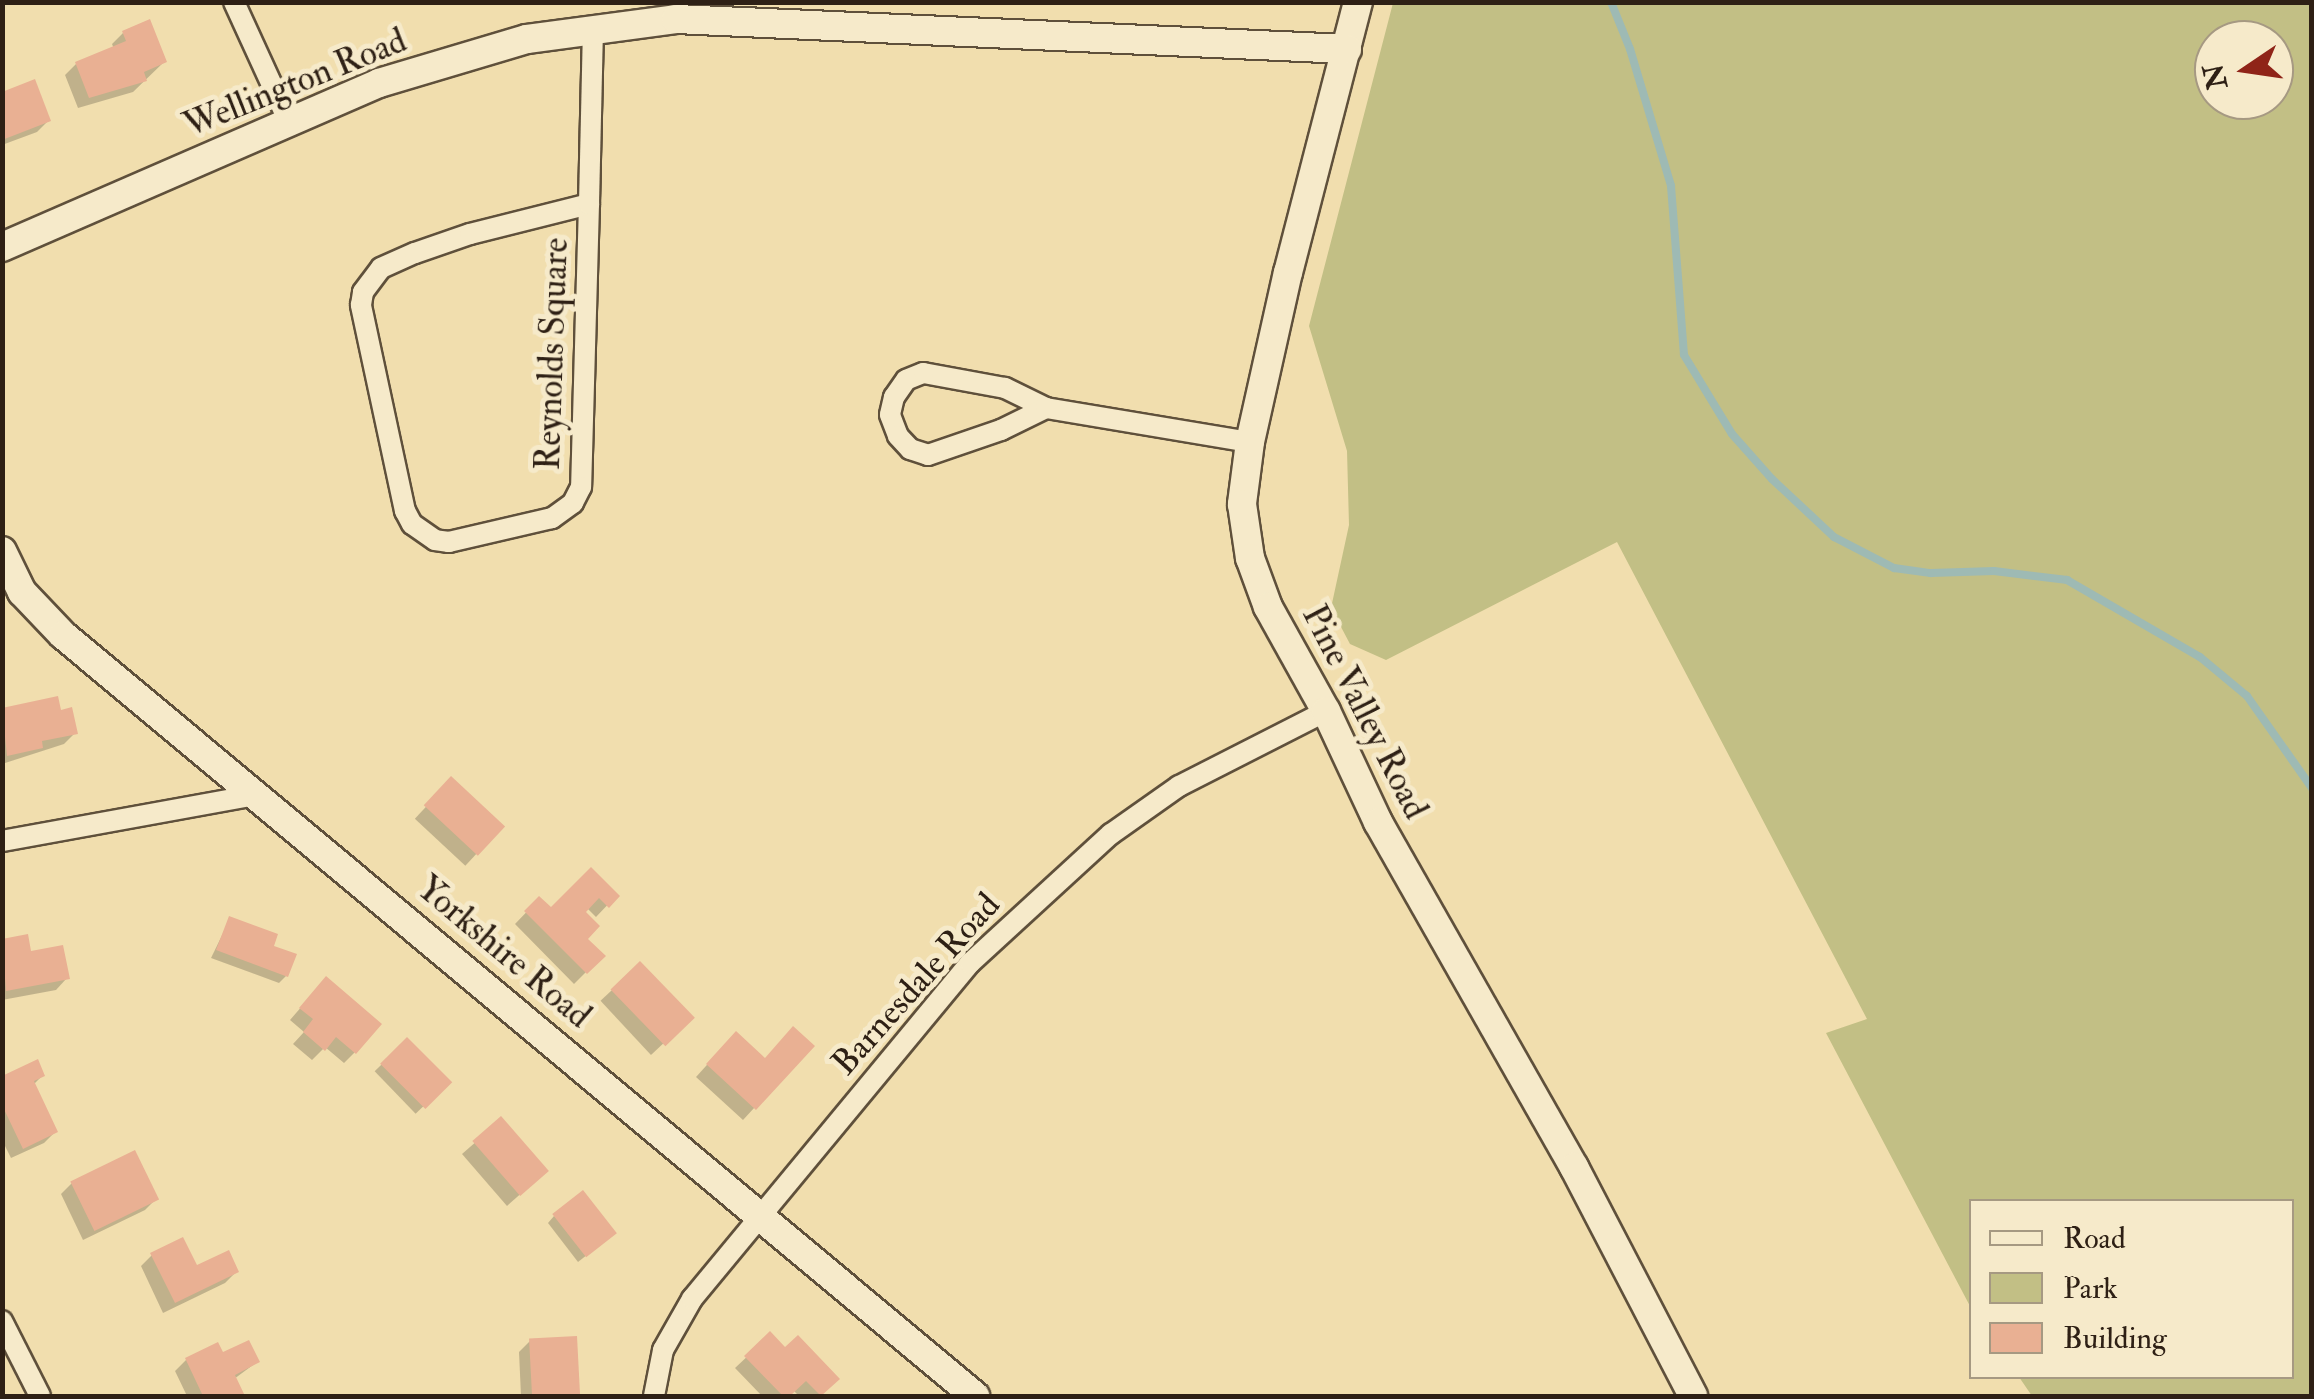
<!DOCTYPE html>
<style>
body{margin:0}
#map{position:relative;width:2314px;height:1399px;overflow:hidden;background:#f1deae;font-family:"IM FELL Double Pica",serif}
div>[style]{position:absolute}
.green>*{inset:0;background:#c2bf85}
.shadow>*{inset:0;background:#0003;transform-origin:0 0}
.stream>*{height:8px;margin:-4px;padding:0 4px;transform-origin:4px;border-radius:4px;background:#9ebab4}
.building>*{inset:0;background:#e9b093;transform-origin:0 0}
.roads{filter:drop-shadow(2px 0 #5f503b) drop-shadow(-2px 0 #5f503b) drop-shadow(0 2px #5f503b) drop-shadow(0 -2px #5f503b)}
.street>*{height:20px;margin:-10px;padding:0 10px;transform-origin:10px;border-radius:10px;background:#f6eaca}
.secondary>*{height:28px;margin:-14px;padding:0 14px;transform-origin:14px;border-radius:14px;background:#f6eaca}
span{translate:-50% -50%;white-space:nowrap;text-align:center;line-height:1.15;-webkit-text-stroke:10px #f6eaca;paint-order:stroke}
.street-label{font-size:35px;color:#2e2015}
.frame{position:absolute;inset:0;border:5px solid #2e2015;pointer-events:none}
.legend{position:absolute;left:1969px;top:1199px;width:325px;height:180px;box-sizing:border-box;background:#f6eaca;border:2px solid #a69982;margin:0;padding:12px 18px;list-style:none;font-size:30px;color:#2e2015}
.legend li{display:flex;align-items:center;gap:20px;height:50px}
.legend b{width:50px;border:2px solid #a69982}
.north{position:absolute;left:2194px;top:20px;width:100px;height:100px;box-sizing:border-box;background:#f6eaca;border:2px solid #a69982;border-radius:50%;rotate:257deg;font-size:28px;font-weight:700;line-height:40px;text-align:center;color:#2e2015}
.north::after{content:'';display:block;margin:auto;width:35px;height:45px;background:#8f2418;clip-path:polygon(50% 0,100% 100%,50% 72%,0 100%)}
</style>
<div id="map">
<div class="green">
<i style="clip-path:polygon(evenodd,1393px 3px,2311px 3px,2311px 1396px,2032px 1396px,2019px 1377px,2292px 1376px,2292px 1202px,1972px 1202px,1971px 1308px,1826px 1033px,1867px 1019px,1617px 542px,1386px 660px,1350px 644px,1331px 608px,1349px 525px,1347px 451px,1309px 326px,1393px 3px,2214px 40px,2274px 40px,2274px 100px,2214px 100px,2214px 40px)"></i>
</div>
<div class="shadow">
<i style="clip-path:polygon(123px 33px,164px 62px,133px 92px,78px 108px,65px 75px,76px 64px,114px 49px,112px 44px)"></i>
<i style="clip-path:polygon(2px 94px,48px 121px,37px 132px,2px 145px)"></i>
<i style="clip-path:polygon(2px 710px,59px 713px,75px 733px,64px 744px,2px 764px)"></i>
<i style="left:451px;top:780px;width:69px;height:53px;rotate:43deg"></i>
<i style="clip-path:polygon(591px 871px,616px 896px,596px 917px,587px 908px,582px 912px,585px 939px,602px 956px,574px 984px,515px 924px,539px 899px,551px 911px)"></i>
<i style="clip-path:polygon(230px 919px,271px 947px,286px 976px,279px 983px,211px 958px)"></i>
<i style="clip-path:polygon(2px 942px,30px 954px,67px 978px,56px 990px,2px 1000px)"></i>
<i style="left:640px;top:964px;width:74px;height:54px;rotate:47deg"></i>
<i style="clip-path:polygon(316px 990px,355px 1052px,344px 1063px,325px 1047px,312px 1060px,293px 1044px,304px 1032px,290px 1020px)"></i>
<i style="left:407px;top:1040px;width:59px;height:45px;rotate:46deg"></i>
<i style="clip-path:polygon(725px 1045px,764px 1061px,811px 1046px,743px 1120px,696px 1077px)"></i>
<i style="clip-path:polygon(42px 1076px,33px 1085px,55px 1132px,44px 1143px,11px 1158px,2px 1140px,2px 1079px)"></i>
<i style="clip-path:polygon(501px 1120px,534px 1182px,507px 1206px,462px 1154px)"></i>
<i style="clip-path:polygon(72px 1183px,156px 1199px,145px 1210px,83px 1240px,61px 1194px)"></i>
<i style="clip-path:polygon(554px 1216px,606px 1240px,578px 1262px,548px 1223px)"></i>
<i style="clip-path:polygon(152px 1255px,196px 1268px,236px 1272px,225px 1283px,163px 1313px,141px 1266px)"></i>
<i style="clip-path:polygon(770px 1335px,785px 1351px,836px 1379px,818px 1396px,799px 1396px,793px 1390px,787px 1396px,762px 1396px,735px 1368px)"></i>
<i style="clip-path:polygon(575px 1339px,578px 1396px,521px 1396px,519px 1352px,530px 1341px)"></i>
<i style="clip-path:polygon(222px 1356px,257px 1362px,234px 1379px,242px 1396px,187px 1396px,175px 1371px,186px 1360px)"></i>
</div>
<div class="stream">
<i style="left:1611px;top:2px;width:51px;rotate:68deg"></i>
<i style="left:1630px;top:49px;width:143px;rotate:73.3deg"></i>
<i style="left:1671px;top:186px;width:169px;rotate:85.6deg"></i>
<i style="left:1684px;top:355px;width:92px;rotate:58.7deg"></i>
<i style="left:1732px;top:434px;width:60px;rotate:48.4deg"></i>
<i style="left:1772px;top:479px;width:85px;rotate:43.1deg"></i>
<i style="left:1834px;top:537px;width:68px;rotate:27.3deg"></i>
<i style="left:1894px;top:568px;width:37px;rotate:8deg"></i>
<i style="left:1931px;top:573px;width:63px;rotate:-1.8deg"></i>
<i style="left:1994px;top:571px;width:74px;rotate:7deg"></i>
<i style="left:2067px;top:580px;width:154px;rotate:30.1deg"></i>
<i style="left:2200px;top:657px;width:61px;rotate:39.7deg"></i>
<i style="left:2247px;top:696px;width:113px;rotate:54.8deg"></i>
</div>
<div class="building">
<i style="clip-path:polygon(150px 19px,167px 62px,144px 72px,147px 81px,89px 98px,75px 62px,126px 41px,122px 31px)"></i>
<i style="clip-path:polygon(35px 79px,51px 121px,2px 140px,2px 92px)"></i>
<i style="clip-path:polygon(58px 696px,61px 710px,72px 707px,78px 734px,42px 741px,43px 748px,7px 756px,2px 708px)"></i>
<i style="left:451px;top:776px;width:74px;height:40px;rotate:43deg"></i>
<i style="clip-path:polygon(591px 867px,620px 896px,609px 908px,599px 898px,586px 912px,600px 926px,588px 939px,606px 956px,587px 974px,524px 911px,539px 896px,551px 907px)"></i>
<i style="clip-path:polygon(229px 916px,278px 934px,274px 946px,297px 954px,288px 977px,216px 950px)"></i>
<i style="clip-path:polygon(28px 934px,31px 951px,63px 945px,70px 979px,6px 991px,2px 939px)"></i>
<i style="left:640px;top:961px;width:79px;height:41px;rotate:46deg"></i>
<i style="clip-path:polygon(326px 976px,382px 1024px,356px 1054px,336px 1037px,325px 1051px,303px 1032px,313px 1019px,299px 1008px)"></i>
<i style="clip-path:polygon(793px 1026px,815px 1046px,756px 1110px,706px 1064px,736px 1031px,765px 1058px)"></i>
<i style="left:407px;top:1037px;width:64px;height:38px;rotate:45deg"></i>
<i style="clip-path:polygon(38px 1059px,45px 1076px,34px 1081px,58px 1132px,23px 1149px,2px 1105px,2px 1076px)"></i>
<i style="left:501px;top:1116px;width:73px;height:38px;rotate:49deg"></i>
<i style="left:135px;top:1150px;width:55px;height:72px;rotate:64deg"></i>
<i style="left:583px;top:1190px;width:55px;height:39px;rotate:52deg"></i>
<i style="clip-path:polygon(183px 1237px,197px 1265px,229px 1250px,239px 1272px,175px 1303px,150px 1253px)"></i>
<i style="clip-path:polygon(770px 1331px,785px 1347px,798px 1335px,840px 1379px,821px 1396px,806px 1381px,790px 1396px,783px 1396px,744px 1356px)"></i>
<i style="left:577px;top:1336px;width:60px;height:48px;rotate:87deg"></i>
<i style="clip-path:polygon(249px 1340px,260px 1362px,235px 1375px,245px 1396px,203px 1396px,185px 1358px,218px 1342px,223px 1352px)"></i>
</div>
<div class="roads">
<div class="street">
<i style="left:234px;top:2px;width:132px;rotate:65.4deg"></i>
<i style="left:589px;top:204px;width:283px;rotate:91.6deg"></i>
<i style="left:581px;top:487px;width:18px;rotate:117deg"></i>
<i style="left:573px;top:503px;width:26px;rotate:144deg"></i>
<i style="left:552px;top:518px;width:106px;rotate:166.9deg"></i>
<i style="left:449px;top:542px;width:14px;rotate:-172deg"></i>
<i style="left:435px;top:540px;width:28px;rotate:-145deg"></i>
<i style="left:412px;top:524px;width:15px;rotate:-118deg"></i>
<i style="left:405px;top:511px;width:211px;rotate:-102.1deg"></i>
<i style="left:361px;top:305px;width:13px;rotate:-81deg"></i>
<i style="left:363px;top:292px;width:30px;rotate:-53deg"></i>
<i style="left:381px;top:268px;width:37px;rotate:-24deg"></i>
<i style="left:415px;top:253px;width:58px;rotate:-19.1deg"></i>
<i style="left:470px;top:234px;width:123px;rotate:-14.1deg"></i>
<i style="left:589px;top:204px;width:174px;rotate:-88.7deg"></i>
<i style="left:1046px;top:408px;width:46px;rotate:-154deg"></i>
<i style="left:1005px;top:388px;width:83px;rotate:-169.6deg"></i>
<i style="left:923px;top:373px;width:18px;rotate:158deg"></i>
<i style="left:906px;top:380px;width:21px;rotate:125deg"></i>
<i style="left:894px;top:397px;width:18px;rotate:103deg"></i>
<i style="left:890px;top:415px;width:22px;rotate:69deg"></i>
<i style="left:898px;top:436px;width:18px;rotate:47deg"></i>
<i style="left:910px;top:449px;width:19px;rotate:18deg"></i>
<i style="left:928px;top:455px;width:77px;rotate:-18.9deg"></i>
<i style="left:1001px;top:430px;width:50px;rotate:-26.1deg"></i>
<i style="left:1046px;top:408px;width:207px;rotate:9.5deg"></i>
<i style="left:2px;top:841px;width:258px;rotate:-10.3deg"></i>
<i style="left:2px;top:1321px;width:84px;rotate:63.1deg"></i>
<i style="left:654px;top:1396px;width:47px;rotate:-78.9deg"></i>
<i style="left:663px;top:1350px;width:59px;rotate:-60.4deg"></i>
<i style="left:692px;top:1299px;width:436px;rotate:-50.4deg"></i>
<i style="left:970px;top:963px;width:191px;rotate:-42.5deg"></i>
<i style="left:1111px;top:834px;width:83px;rotate:-35.2deg"></i>
<i style="left:1179px;top:786px;width:165px;rotate:-27deg"></i>
</div>
<div class="secondary">
<i style="left:1358px;top:2px;width:279px;rotate:104.5deg"></i>
<i style="left:1288px;top:272px;width:174px;rotate:102.6deg"></i>
<i style="left:1250px;top:442px;width:63px;rotate:97.4deg"></i>
<i style="left:1242px;top:504px;width:55px;rotate:81.6deg"></i>
<i style="left:1250px;top:558px;width:52px;rotate:69.8deg"></i>
<i style="left:1268px;top:607px;width:119px;rotate:60.9deg"></i>
<i style="left:1326px;top:711px;width:123px;rotate:64.9deg"></i>
<i style="left:1378px;top:822px;width:397px;rotate:60.4deg"></i>
<i style="left:1574px;top:1167px;width:258px;rotate:62.5deg"></i>
<i style="left:2px;top:247px;width:411px;rotate:-23.5deg"></i>
<i style="left:379px;top:83px;width:154px;rotate:-16.6deg"></i>
<i style="left:527px;top:39px;width:150px;rotate:-7.6deg"></i>
<i style="left:676px;top:19px;width:672px;rotate:2.56deg"></i>
<i style="left:2px;top:551px;width:46px;rotate:64deg"></i>
<i style="left:22px;top:592px;width:59px;rotate:46.4deg"></i>
<i style="left:63px;top:635px;width:1188px;rotate:39.84deg"></i>
</div>
</div>
<div class="street-label">
<span style="left:295px;top:83px;rotate:-22deg">Wellington Road</span>
<span style="left:552px;top:354px;rotate:-88deg">Reynolds Square</span>
<span style="left:1365px;top:712px;rotate:63deg">Pine Valley Road</span>
<span style="left:504px;top:952px;rotate:40deg">Yorkshire Road</span>
<span style="left:916px;top:984px;rotate:-48deg">Barnesdale Road</span>
</div>
<div class="frame"></div>
<ul class="legend">
<li><b style="height:12px;background:#f6eaca"></b>Road</li>
<li><b style="height:28px;background:#c2bf85"></b>Park</li>
<li><b style="height:28px;background:#e9b093"></b>Building</li>
</ul>
<div class="north">N</div>
</div>
